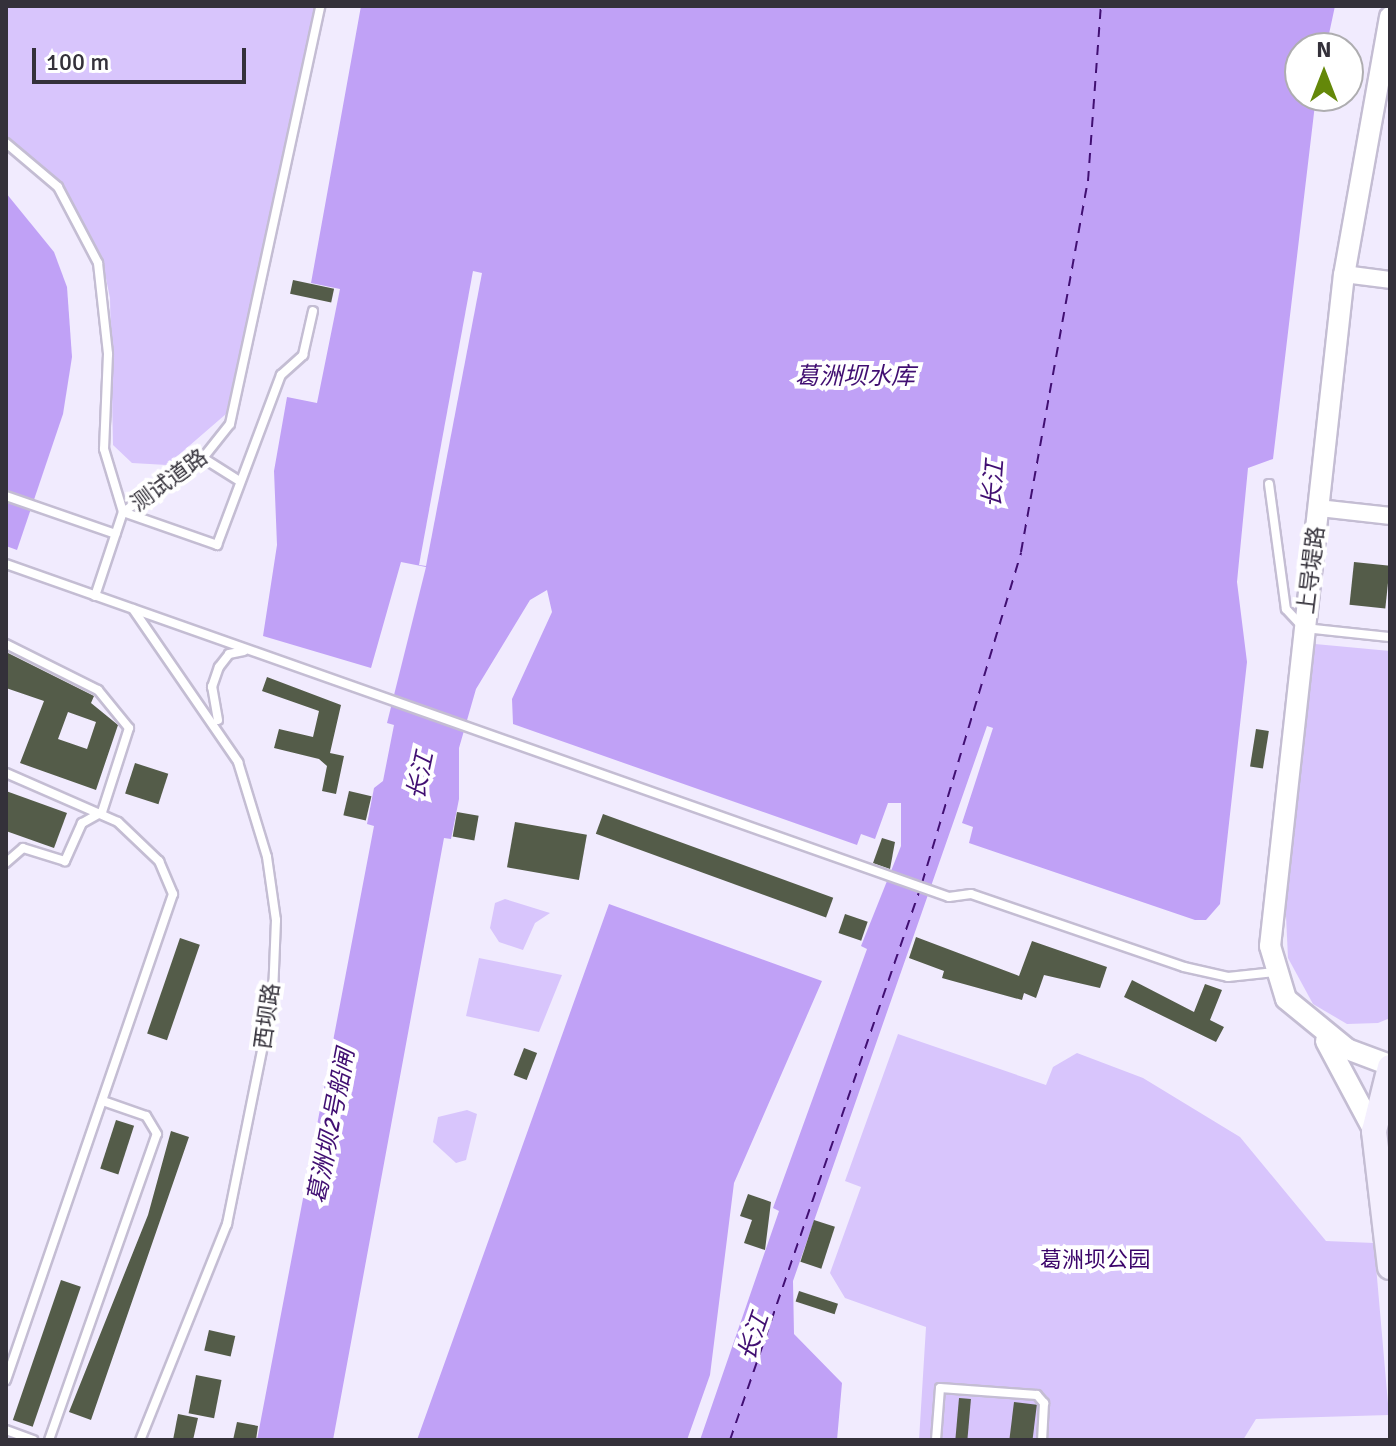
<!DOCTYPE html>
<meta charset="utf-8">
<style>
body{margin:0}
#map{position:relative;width:1396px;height:1446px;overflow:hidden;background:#f1ebfe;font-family:Signika,"Noto Sans SC",sans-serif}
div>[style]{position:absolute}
.green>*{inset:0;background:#d8c5fc}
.water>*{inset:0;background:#c0a1f6}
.pier>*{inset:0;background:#f1ebfe}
.ferry>*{height:2px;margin-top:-1px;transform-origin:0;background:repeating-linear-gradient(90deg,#410f72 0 10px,transparent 0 18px)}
.building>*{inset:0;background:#545c49;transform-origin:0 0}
.roads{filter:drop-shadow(2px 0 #c4bdd3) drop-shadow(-2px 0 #c4bdd3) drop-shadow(0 2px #c4bdd3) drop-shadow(0 -2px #c4bdd3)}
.service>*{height:8px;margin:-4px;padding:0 4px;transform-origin:4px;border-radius:4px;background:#fff}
.minor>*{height:16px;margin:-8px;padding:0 8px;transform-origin:8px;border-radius:8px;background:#fff}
.tertiary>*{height:20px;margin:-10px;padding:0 10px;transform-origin:10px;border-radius:10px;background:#fff}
.secondary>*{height:24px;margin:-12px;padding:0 12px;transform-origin:12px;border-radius:12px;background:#f4effe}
span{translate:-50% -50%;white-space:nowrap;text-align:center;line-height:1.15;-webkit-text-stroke:8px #fff;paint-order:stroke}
.street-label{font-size:22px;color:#34313a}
.park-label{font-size:22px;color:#3b046a}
.water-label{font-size:24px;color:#410f72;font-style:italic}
.frame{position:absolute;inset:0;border:8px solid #34313a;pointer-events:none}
.north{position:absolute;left:1284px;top:32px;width:80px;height:80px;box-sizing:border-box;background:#fff;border:2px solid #aeadb0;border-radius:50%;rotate:0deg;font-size:22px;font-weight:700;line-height:32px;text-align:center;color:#34313a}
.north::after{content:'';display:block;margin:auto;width:28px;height:36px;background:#648809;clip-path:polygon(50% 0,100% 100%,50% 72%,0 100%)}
.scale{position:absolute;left:32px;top:48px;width:214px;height:36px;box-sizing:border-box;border:4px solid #34313a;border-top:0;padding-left:10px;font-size:24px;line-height:28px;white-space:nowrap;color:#34313a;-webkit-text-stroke:6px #fff;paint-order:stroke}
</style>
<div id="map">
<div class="green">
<i style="clip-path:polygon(6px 6px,316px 6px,226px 414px,167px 465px,132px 463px,113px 445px,110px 298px,103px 264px,67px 191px,6px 137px)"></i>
<i style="clip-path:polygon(1315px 644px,1390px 651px,1390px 1018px,1378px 1023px,1347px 1024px,1313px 1004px,1288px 958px,1285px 895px)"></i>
<i style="clip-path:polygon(505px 899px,550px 913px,535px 923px,523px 950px,499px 942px,490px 928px,495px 903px)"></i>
<i style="clip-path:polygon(479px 958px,562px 975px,539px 1032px,466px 1016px)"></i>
<i style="clip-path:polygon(898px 1034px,1046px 1085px,1053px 1067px,1077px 1053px,1143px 1078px,1240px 1137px,1326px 1241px,1374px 1243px,1389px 1415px,1256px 1419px,1243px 1440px,919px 1440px,926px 1327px,845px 1298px,830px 1273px,861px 1187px,845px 1181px)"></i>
<i style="clip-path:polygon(467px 1110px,477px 1114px,466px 1160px,456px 1163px,433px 1142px,438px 1117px)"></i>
</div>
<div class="water">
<i style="clip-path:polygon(361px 6px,1335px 6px,1326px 48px,1300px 48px,1300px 96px,1316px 96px,1273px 459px,1248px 468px,1237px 582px,1247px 662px,1220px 904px,1206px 920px,1195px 920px,969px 843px,973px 827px,962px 823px,993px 728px,987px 726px,793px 1281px,794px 1334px,842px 1383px,837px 1440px,700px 1440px,779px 1211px,773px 1208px,867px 949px,861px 946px,901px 846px,901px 803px,888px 803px,875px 839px,861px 834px,857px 845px,513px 724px,512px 699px,552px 612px,547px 590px,530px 600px,476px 689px,459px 748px,459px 799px,451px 839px,444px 838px,333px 1440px,257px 1440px,374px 826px,367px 824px,374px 788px,383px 781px,394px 725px,387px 723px,426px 567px,401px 562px,371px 668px,263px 636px,277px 545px,274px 471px,287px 397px,317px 403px,340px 289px,311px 283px)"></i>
<i style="clip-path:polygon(6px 193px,54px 252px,67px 287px,72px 357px,63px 414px,17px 550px,6px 546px)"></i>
<i style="clip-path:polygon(609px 904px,822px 981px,734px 1183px,710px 1375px,687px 1440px,417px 1440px)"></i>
</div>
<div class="pier">
<i style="clip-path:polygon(473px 271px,482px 273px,426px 566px,419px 565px)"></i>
</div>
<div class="ferry">
<i style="left:922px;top:883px;width:345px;rotate:-73.3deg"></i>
<i style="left:1021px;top:552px;width:377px;rotate:-79.8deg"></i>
<i style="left:1088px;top:181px;width:175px;rotate:-85.8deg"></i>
<i style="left:730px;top:1440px;width:583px;rotate:-70.97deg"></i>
</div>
<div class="building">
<i style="left:293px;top:280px;width:42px;height:14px;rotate:12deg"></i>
<i style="left:1354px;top:562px;width:36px;height:43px;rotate:6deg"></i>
<i style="clip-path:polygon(evenodd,6px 652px,94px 696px,91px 703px,118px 725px,96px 790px,20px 763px,44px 701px,6px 688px,6px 652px,68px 712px,96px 722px,87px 749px,58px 739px,68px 712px)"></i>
<i style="clip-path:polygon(267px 677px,341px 705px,330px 753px,344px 756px,336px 794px,322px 791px,327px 766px,319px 759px,274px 748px,279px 729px,313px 737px,319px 711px,262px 691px)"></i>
<i style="left:1256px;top:729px;width:13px;height:38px;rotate:9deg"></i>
<i style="left:135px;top:763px;width:35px;height:32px;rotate:18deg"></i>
<i style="clip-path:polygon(6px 791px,67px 813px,54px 848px,6px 831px)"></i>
<i style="left:349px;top:791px;width:23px;height:25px;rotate:13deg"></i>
<i style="left:457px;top:812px;width:22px;height:25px;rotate:10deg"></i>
<i style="left:603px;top:814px;width:245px;height:21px;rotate:20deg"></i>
<i style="left:515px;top:822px;width:73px;height:46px;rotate:10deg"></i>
<i style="clip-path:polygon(882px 838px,895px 842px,890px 869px,873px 863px)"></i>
<i style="left:845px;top:914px;width:24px;height:20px;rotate:19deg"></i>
<i style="clip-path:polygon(916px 937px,1019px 976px,1032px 941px,1107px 967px,1100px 988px,1044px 975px,1036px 998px,1024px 993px,1022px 1000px,942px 978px,944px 971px,909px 958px)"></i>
<i style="left:180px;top:938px;width:21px;height:101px;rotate:19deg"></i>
<i style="clip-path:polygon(1132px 980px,1194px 1012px,1205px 984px,1222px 990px,1210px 1020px,1224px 1027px,1216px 1042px,1124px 997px)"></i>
<i style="left:524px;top:1048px;width:14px;height:29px;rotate:21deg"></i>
<i style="left:116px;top:1120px;width:19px;height:51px;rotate:18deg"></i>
<i style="clip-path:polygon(171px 1131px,189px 1137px,91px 1420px,69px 1412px,148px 1215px)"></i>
<i style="clip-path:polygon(748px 1194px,771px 1202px,765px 1250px,744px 1243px,752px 1220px,740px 1216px)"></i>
<i style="left:814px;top:1220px;width:22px;height:44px;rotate:18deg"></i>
<i style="left:61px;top:1280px;width:21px;height:148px;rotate:19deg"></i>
<i style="left:799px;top:1291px;width:41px;height:11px;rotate:18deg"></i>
<i style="left:209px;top:1330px;width:27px;height:21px;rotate:13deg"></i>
<i style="left:196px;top:1375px;width:26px;height:39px;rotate:11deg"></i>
<i style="left:959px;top:1398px;width:12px;height:42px;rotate:5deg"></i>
<i style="left:1014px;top:1402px;width:23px;height:38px;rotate:7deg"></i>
<i style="clip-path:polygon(178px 1414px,198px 1418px,193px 1440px,173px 1440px)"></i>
<i style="clip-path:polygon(237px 1422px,258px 1426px,256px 1440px,233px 1440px)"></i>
</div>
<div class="roads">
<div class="service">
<i style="left:6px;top:143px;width:68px;rotate:40.2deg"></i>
<i style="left:58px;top:187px;width:86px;rotate:62.2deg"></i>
<i style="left:98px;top:263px;width:92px;rotate:83.7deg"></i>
<i style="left:108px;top:354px;width:95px;rotate:92.4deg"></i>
<i style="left:104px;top:449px;width:66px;rotate:73.2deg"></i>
<i style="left:123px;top:512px;width:97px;rotate:-34deg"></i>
<i style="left:203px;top:458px;width:43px;rotate:-51.5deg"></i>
<i style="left:230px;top:424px;width:428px;rotate:-77.8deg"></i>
<i style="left:203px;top:458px;width:41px;rotate:32.2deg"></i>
<i style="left:1269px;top:484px;width:126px;rotate:82.3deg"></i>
<i style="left:1286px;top:609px;width:26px;rotate:47deg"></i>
<i style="left:1304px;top:628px;width:86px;rotate:6deg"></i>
<i style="left:6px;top:496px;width:116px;rotate:19.1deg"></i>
<i style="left:6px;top:564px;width:1000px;rotate:19.45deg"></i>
<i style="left:949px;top:897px;width:22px;rotate:-8deg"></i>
<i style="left:971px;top:894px;width:225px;rotate:18.9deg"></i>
<i style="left:1184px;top:967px;width:45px;rotate:12.8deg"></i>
<i style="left:1228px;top:977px;width:47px;rotate:-6.1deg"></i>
<i style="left:95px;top:596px;width:89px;rotate:-71.6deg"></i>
<i style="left:123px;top:512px;width:100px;rotate:19.3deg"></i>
<i style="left:217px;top:545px;width:182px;rotate:-69.4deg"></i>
<i style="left:281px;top:375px;width:30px;rotate:-42deg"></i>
<i style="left:303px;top:355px;width:45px;rotate:-77.2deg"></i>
<i style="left:133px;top:609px;width:186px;rotate:55.5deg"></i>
<i style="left:238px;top:762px;width:99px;rotate:73deg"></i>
<i style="left:267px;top:857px;width:64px;rotate:81.9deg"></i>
<i style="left:276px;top:920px;width:76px;rotate:92.3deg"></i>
<i style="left:273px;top:996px;width:233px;rotate:101.4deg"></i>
<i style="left:227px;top:1224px;width:233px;rotate:111.9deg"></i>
<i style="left:6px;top:644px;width:103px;rotate:26.6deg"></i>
<i style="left:98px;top:690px;width:49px;rotate:50.8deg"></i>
<i style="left:129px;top:728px;width:88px;rotate:107.8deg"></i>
<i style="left:102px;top:812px;width:23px;rotate:151deg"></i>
<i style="left:82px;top:823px;width:42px;rotate:114.1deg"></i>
<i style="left:65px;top:861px;width:44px;rotate:-162.8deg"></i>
<i style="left:23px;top:848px;width:23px;rotate:139deg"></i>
<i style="left:218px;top:720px;width:34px;rotate:-100deg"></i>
<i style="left:212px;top:687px;width:21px;rotate:-71deg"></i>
<i style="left:219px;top:667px;width:16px;rotate:-52deg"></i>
<i style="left:229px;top:654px;width:15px;rotate:-11deg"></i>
<i style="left:6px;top:773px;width:122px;rotate:23.6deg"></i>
<i style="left:118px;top:822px;width:57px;rotate:43.6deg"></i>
<i style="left:159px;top:861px;width:36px;rotate:67deg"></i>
<i style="left:173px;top:894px;width:514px;rotate:108.96deg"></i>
<i style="left:6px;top:1430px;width:29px;rotate:20deg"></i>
<i style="left:49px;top:1440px;width:324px;rotate:-70.6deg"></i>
<i style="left:157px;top:1134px;width:21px;rotate:-121deg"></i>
<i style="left:146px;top:1116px;width:46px;rotate:-160.8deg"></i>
<i style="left:936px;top:1440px;width:52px;rotate:-85.6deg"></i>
<i style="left:940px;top:1388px;width:97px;rotate:4.1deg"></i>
<i style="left:1037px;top:1395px;width:11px;rotate:49deg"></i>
<i style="left:1044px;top:1403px;width:37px;rotate:93deg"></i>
</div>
<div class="minor">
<i style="left:1344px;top:274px;width:46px;rotate:7.4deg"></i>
<i style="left:1319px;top:508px;width:71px;rotate:6.4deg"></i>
</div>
<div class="tertiary">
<i style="left:1390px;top:17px;width:261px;rotate:100.1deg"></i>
<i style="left:1344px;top:274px;width:676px;rotate:96.28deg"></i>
<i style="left:1270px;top:946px;width:55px;rotate:73.2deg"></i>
<i style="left:1286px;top:999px;width:79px;rotate:39.3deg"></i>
<i style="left:1347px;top:1049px;width:46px;rotate:20.4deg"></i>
<i style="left:1326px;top:1041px;width:102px;rotate:61.9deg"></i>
</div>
<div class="secondary">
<i style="left:1390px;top:1067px;width:66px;rotate:104deg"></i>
<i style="left:1374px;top:1131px;width:137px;rotate:83.3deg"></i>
</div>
</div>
<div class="street-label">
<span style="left:169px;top:480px;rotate:-36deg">测试道路</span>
<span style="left:1311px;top:570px;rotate:-83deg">上导堤路</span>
<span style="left:267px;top:1016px;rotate:-82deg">西坝路</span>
</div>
<div class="park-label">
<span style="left:1095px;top:1260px">葛洲坝公园</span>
</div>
<div class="water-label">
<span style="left:855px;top:377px">葛洲坝水库</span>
<span style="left:994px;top:484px;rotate:-86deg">长江</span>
<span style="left:421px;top:776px;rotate:-78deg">长江</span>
<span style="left:332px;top:1126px;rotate:-79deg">葛洲坝2号船闸</span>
<span style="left:754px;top:1337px;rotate:-71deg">长江</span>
</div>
<div class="frame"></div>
<div class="north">N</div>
<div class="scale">100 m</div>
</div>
